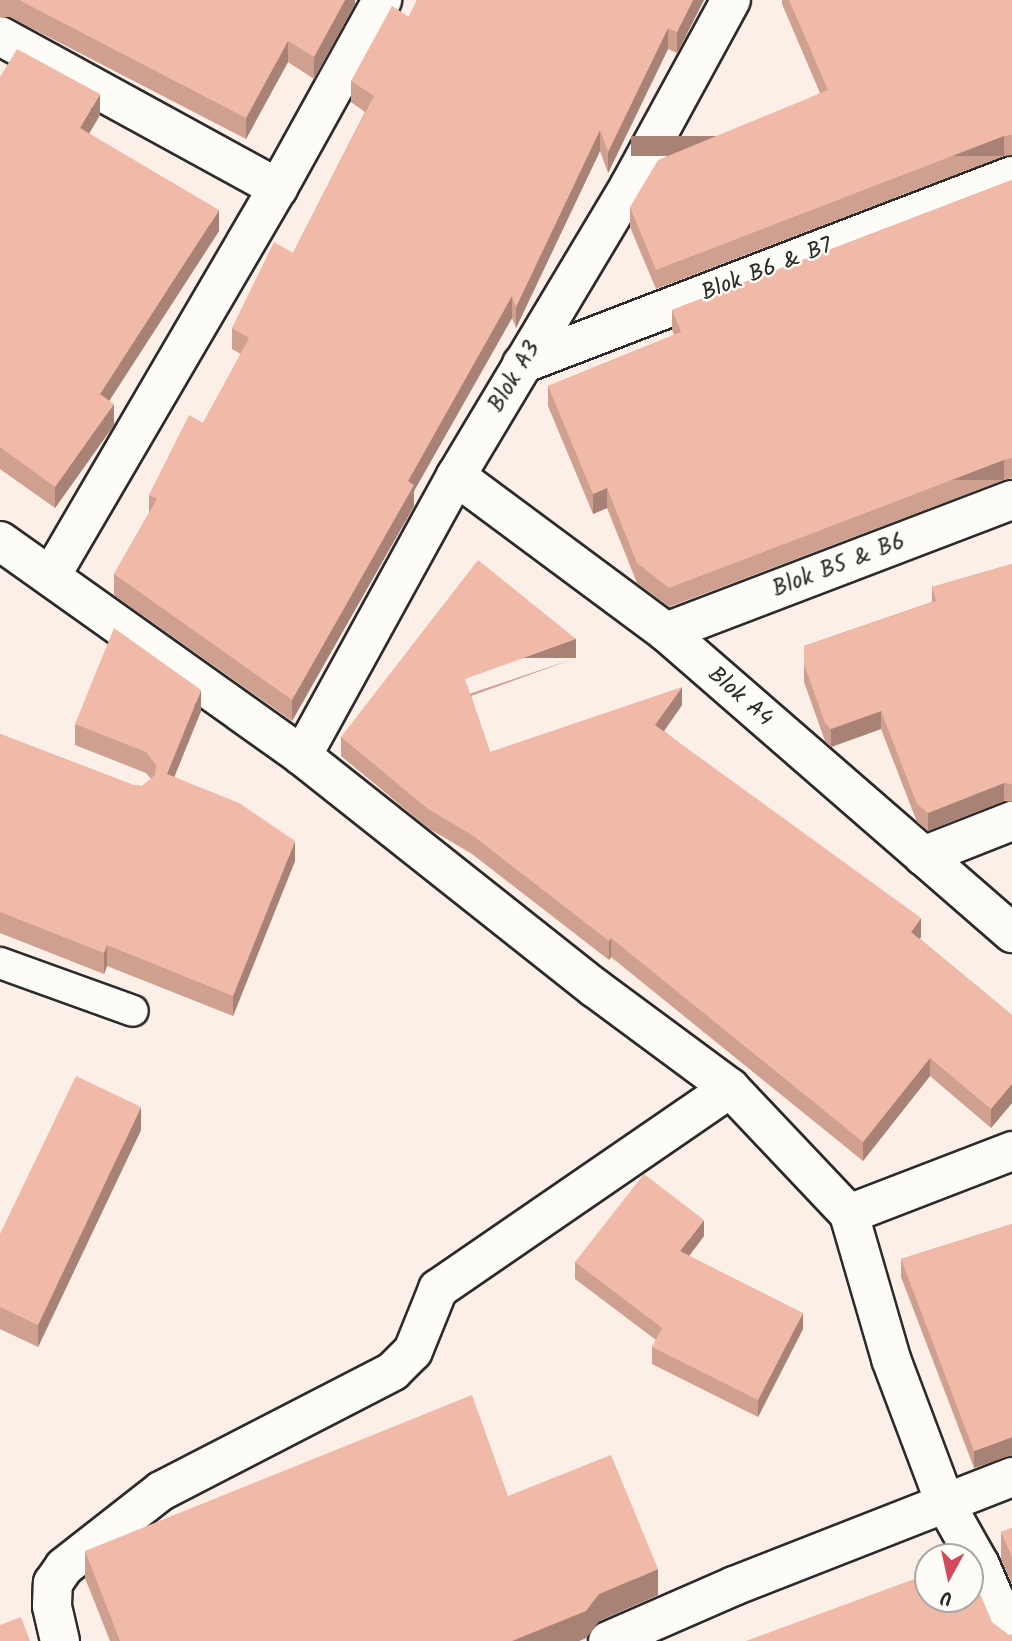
<!DOCTYPE html>
<style>
body{margin:0}
#map{position:relative;width:1012px;height:1641px;overflow:hidden;background:#fbefe7;font-family:Kalam,sans-serif}
div>[style]{position:absolute}
.roads{filter:drop-shadow(2px 0 #2b2b2b) drop-shadow(-2px 0 #2b2b2b) drop-shadow(0 2px #2b2b2b) drop-shadow(0 -2px #2b2b2b)}
.service>*{height:30px;margin:-15px;padding:0 15px;transform-origin:15px;border-radius:15px;background:#fdfcf7}
.minor>*{height:38px;margin:-19px;padding:0 19px;transform-origin:19px;border-radius:19px;background:#fdfcf7}
.wall>*{inset:0;background:#cf9f90}
.shaded-wall>*{inset:0;background:#a98276;transform-origin:0 0}
.building>*{inset:0;background:#f1b9a8}
span{translate:-50% -50%;white-space:nowrap;text-align:center;line-height:1.15;-webkit-text-stroke:5px #fdfcf7;paint-order:stroke}
.street-label{font-size:23px;color:#2b2b2b}
.north{position:absolute;left:914px;top:1543px;width:70px;height:70px;box-sizing:border-box;background:#fdfcf7;border:2px solid #a9a8a5;border-radius:50%;rotate:188deg;font-size:19px;font-weight:700;line-height:28px;text-align:center;color:#2b2b2b}
.north::after{content:'';display:block;margin:auto;width:24px;height:32px;background:#d1495b;clip-path:polygon(50% 0,100% 100%,50% 72%,0 100%)}
</style>
<div id="map">
<div class="roads">
<div class="service">
<i style="left:0;top:963px;width:141px;rotate:19.8deg"></i>
</div>
<div class="minor">
<i style="left:0;top:36px;width:317px;rotate:28.7deg"></i>
<i style="left:522px;top:364px;width:525px;rotate:-20.99deg"></i>
<i style="left:456px;top:476px;width:262px;rotate:36.6deg"></i>
<i style="left:666px;top:632px;width:459px;rotate:41deg"></i>
<i style="left:0;top:541px;width:371px;rotate:35.4deg"></i>
<i style="left:302px;top:756px;width:374px;rotate:38.4deg"></i>
<i style="left:595px;top:988px;width:168px;rotate:36.5deg"></i>
<i style="left:730px;top:1088px;width:173px;rotate:46.6deg"></i>
<i style="left:849px;top:1214px;width:151px;rotate:73.8deg"></i>
<i style="left:891px;top:1359px;width:154px;rotate:69.4deg"></i>
<i style="left:945px;top:1503px;width:71px;rotate:60.6deg"></i>
<i style="left:980px;top:1565px;width:82px;rotate:66.9deg"></i>
<i style="left:52px;top:574px;width:447px;rotate:-59.7deg"></i>
<i style="left:278px;top:188px;width:215px;rotate:-61deg"></i>
<i style="left:666px;top:632px;width:370px;rotate:-20.9deg"></i>
<i style="left:302px;top:756px;width:320px;rotate:-61.2deg"></i>
<i style="left:456px;top:476px;width:339px;rotate:-59.1deg"></i>
<i style="left:630px;top:185px;width:211px;rotate:-61.4deg"></i>
<i style="left:923px;top:856px;width:96px;rotate:-21.5deg"></i>
<i style="left:849px;top:1214px;width:175px;rotate:-21.1deg"></i>
<i style="left:60px;top:1641px;width:36px;rotate:-103deg"></i>
<i style="left:52px;top:1606px;width:23px;rotate:-88deg"></i>
<i style="left:53px;top:1583px;width:19px;rotate:-55deg"></i>
<i style="left:64px;top:1567px;width:123px;rotate:-38.1deg"></i>
<i style="left:161px;top:1491px;width:261px;rotate:-27.3deg"></i>
<i style="left:393px;top:1371px;width:28px;rotate:-45deg"></i>
<i style="left:413px;top:1351px;width:67px;rotate:-68deg"></i>
<i style="left:438px;top:1289px;width:354px;rotate:-34.5deg"></i>
<i style="left:608px;top:1641px;width:137px;rotate:-23.6deg"></i>
<i style="left:734px;top:1586px;width:299px;rotate:-21.4deg"></i>
</div>
</div>
<div class="wall">
<i style="clip-path:polygon(0 0,355px 0,355px 4px,314px 79px,288px 62px,246px 139px,10px 17px,0 17px)"></i>
<i style="clip-path:polygon(417px 0,704px 0,677px 53px,668px 49px,608px 173px,600px 151px,516px 328px,512px 318px,414px 491px,414px 506px,292px 721px,114px 595px,114px 574px,149px 513px,149px 495px,203px 423px,241px 354px,232px 349px,232px 328px,293px 253px,365px 112px,351px 102px,351px 81px,409px 17px)"></i>
<i style="clip-path:polygon(782px 0,1012px 0,1012px 155px,1004px 156px,656px 289px,630px 227px,630px 207px,820px 93px,782px 4px)"></i>
<i style="clip-path:polygon(0 77px,100px 115px,89px 133px,219px 231px,109px 401px,114px 425px,55px 508px,0 469px)"></i>
<i style="clip-path:polygon(1012px 180px,1012px 478px,1004px 480px,669px 607px,637px 583px,607px 508px,593px 514px,548px 406px,548px 386px,674px 335px,672px 330px,672px 310px)"></i>
<i style="clip-path:polygon(1012px 564px,1012px 802px,1004px 801px,928px 831px,917px 822px,881px 729px,831px 747px,825px 741px,804px 682px,804px 646px,932px 602px,932px 587px)"></i>
<i style="clip-path:polygon(576px 658px,471px 696px,490px 752px,682px 705px,664px 731px,921px 937px,920px 939px,1012px 1015px,1012px 1103px,991px 1128px,930px 1076px,863px 1161px,611px 957px,609px 960px,472px 854px,428px 828px,341px 756px,341px 737px)"></i>
<i style="clip-path:polygon(201px 711px,174px 777px,295px 861px,233px 1016px,107px 966px,104px 974px,0 933px,0 734px,133px 785px,142px 786px,151px 779px,146px 773px,75px 745px,75px 724px)"></i>
<i style="clip-path:polygon(141px 1130px,38px 1347px,0 1329px,0 1234px)"></i>
<i style="clip-path:polygon(1012px 1224px,974px 1468px,901px 1277px,901px 1259px)"></i>
<i style="clip-path:polygon(704px 1236px,689px 1256px,803px 1329px,758px 1417px,652px 1364px,652px 1347px,656px 1340px,575px 1279px,575px 1262px)"></i>
<i style="clip-path:polygon(508px 1496px,658px 1595px,599px 1621px,586px 1638px,579px 1641px,110px 1641px,85px 1578px,85px 1551px)"></i>
<i style="clip-path:polygon(1012px 1528px,1012px 1584px,1001px 1559px,1001px 1532px)"></i>
</div>
<div class="shaded-wall">
<i style="clip-path:polygon(345px 0,355px 0,355px 4px,314px 79px,314px 57px)"></i>
<i style="clip-path:polygon(693px 0,704px 0,677px 53px,677px 32px)"></i>
<i style="clip-path:polygon(668px 28px,668px 49px,608px 173px,608px 152px)"></i>
<i style="clip-path:polygon(288px 41px,288px 62px,246px 139px,246px 118px)"></i>
<i style="clip-path:polygon(100px 94px,100px 115px,80px 149px,80px 128px)"></i>
<i style="clip-path:polygon(600px 130px,600px 151px,516px 328px,516px 307px)"></i>
<i style="left:1004px;top:136px;width:20px;height:373px;rotate:90deg"></i>
<i style="clip-path:polygon(219px 210px,219px 231px,100px 415px,100px 394px)"></i>
<i style="clip-path:polygon(512px 296px,512px 318px,414px 491px,414px 506px,292px 721px,292px 700px,408px 481px)"></i>
<i style="clip-path:polygon(114px 404px,114px 425px,55px 508px,55px 487px)"></i>
<i style="left:1004px;top:460px;width:20px;height:359px;rotate:90deg"></i>
<i style="clip-path:polygon(607px 488px,607px 508px,593px 514px,593px 494px)"></i>
<i style="left:576px;top:639px;width:19px;height:118px;rotate:90deg"></i>
<i style="clip-path:polygon(682px 687px,682px 705px,655px 744px,655px 725px)"></i>
<i style="clip-path:polygon(201px 690px,201px 711px,167px 795px,167px 774px)"></i>
<i style="clip-path:polygon(881px 711px,881px 729px,831px 747px,831px 729px)"></i>
<i style="clip-path:polygon(1004px 783px,1004px 801px,928px 831px,928px 813px)"></i>
<i style="clip-path:polygon(295px 841px,295px 861px,233px 1016px,233px 996px)"></i>
<i style="clip-path:polygon(921px 918px,921px 937px,911px 951px,911px 932px)"></i>
<i style="clip-path:polygon(611px 938px,611px 957px,609px 960px,609px 941px)"></i>
<i style="clip-path:polygon(107px 945px,107px 966px,104px 974px,104px 953px)"></i>
<i style="clip-path:polygon(930px 1058px,930px 1076px,863px 1161px,863px 1142px)"></i>
<i style="clip-path:polygon(1012px 1084px,1012px 1103px,991px 1128px,991px 1109px)"></i>
<i style="clip-path:polygon(141px 1107px,141px 1130px,38px 1347px,38px 1325px)"></i>
<i style="clip-path:polygon(704px 1220px,704px 1236px,680px 1268px,680px 1251px)"></i>
<i style="clip-path:polygon(803px 1313px,803px 1329px,758px 1417px,758px 1400px)"></i>
<i style="clip-path:polygon(1012px 1437px,1012px 1455px,974px 1468px,974px 1451px)"></i>
<i style="clip-path:polygon(658px 1569px,658px 1595px,599px 1621px,586px 1638px,579px 1641px,512px 1641px,599px 1594px)"></i>
</div>
<div class="building">
<i style="clip-path:polygon(19px 0,345px 0,314px 57px,288px 41px,246px 118px)"></i>
<i style="clip-path:polygon(417px 0,693px 0,677px 32px,668px 28px,608px 152px,600px 130px,516px 307px,512px 296px,408px 481px,414px 485px,292px 700px,114px 574px,157px 499px,149px 495px,189px 415px,203px 423px,249px 338px,232px 328px,274px 242px,293px 253px,374px 96px,351px 81px,392px 6px,409px 17px)"></i>
<i style="clip-path:polygon(789px 0,1012px 0,1012px 135px,1004px 136px,656px 270px,630px 207px,658px 160px,828px 90px)"></i>
<i style="clip-path:polygon(17px 49px,100px 94px,80px 128px,219px 210px,100px 394px,114px 404px,55px 487px,0 447px,0 77px)"></i>
<i style="clip-path:polygon(1012px 180px,1012px 458px,1004px 460px,669px 588px,637px 563px,607px 488px,593px 494px,548px 386px,681px 332px,672px 310px)"></i>
<i style="clip-path:polygon(478px 560px,576px 639px,465px 679px,490px 752px,682px 687px,655px 725px,921px 918px,911px 932px,1012px 1015px,1012px 1084px,991px 1109px,930px 1058px,863px 1142px,611px 938px,609px 941px,472px 835px,428px 809px,341px 737px)"></i>
<i style="clip-path:polygon(1012px 564px,1012px 784px,1004px 783px,928px 813px,917px 804px,881px 711px,831px 729px,825px 723px,804px 664px,804px 646px,936px 601px,932px 587px)"></i>
<i style="clip-path:polygon(114px 628px,201px 690px,167px 774px,239px 803px,295px 841px,233px 996px,107px 945px,104px 953px,0 912px,0 734px,133px 785px,142px 786px,155px 775px,156px 765px,146px 752px,75px 724px)"></i>
<i style="clip-path:polygon(76px 1076px,141px 1107px,38px 1325px,0 1307px,0 1234px)"></i>
<i style="clip-path:polygon(644px 1174px,704px 1220px,680px 1251px,803px 1313px,758px 1400px,652px 1347px,662px 1328px,575px 1262px)"></i>
<i style="clip-path:polygon(1012px 1224px,1012px 1437px,974px 1451px,901px 1259px)"></i>
<i style="clip-path:polygon(472px 1395px,508px 1496px,611px 1455px,658px 1569px,599px 1594px,586px 1611px,512px 1641px,120px 1641px,85px 1551px)"></i>
<i style="clip-path:polygon(1012px 1528px,1012px 1557px,1001px 1532px)"></i>
<i style="clip-path:polygon(970px 1570px,992px 1622px,1009px 1635px,1012px 1634px,1012px 1641px,746px 1641px,928px 1574px,928px 1599px,970px 1599px)"></i>
<i style="clip-path:polygon(21px 1617px,30px 1641px,0 1641px,0 1625px)"></i>
</div>
<div class="street-label">
<span style="left:767px;top:270px;rotate:-21deg">Blok B6 &amp; B7</span>
<span style="left:515px;top:377px;rotate:-59deg">Blok A3</span>
<span style="left:839px;top:566px;rotate:-21deg">Blok B5 &amp; B6</span>
<span style="left:740px;top:697px;rotate:41deg">Blok A4</span>
</div>
<div class="north">U</div>
</div>
